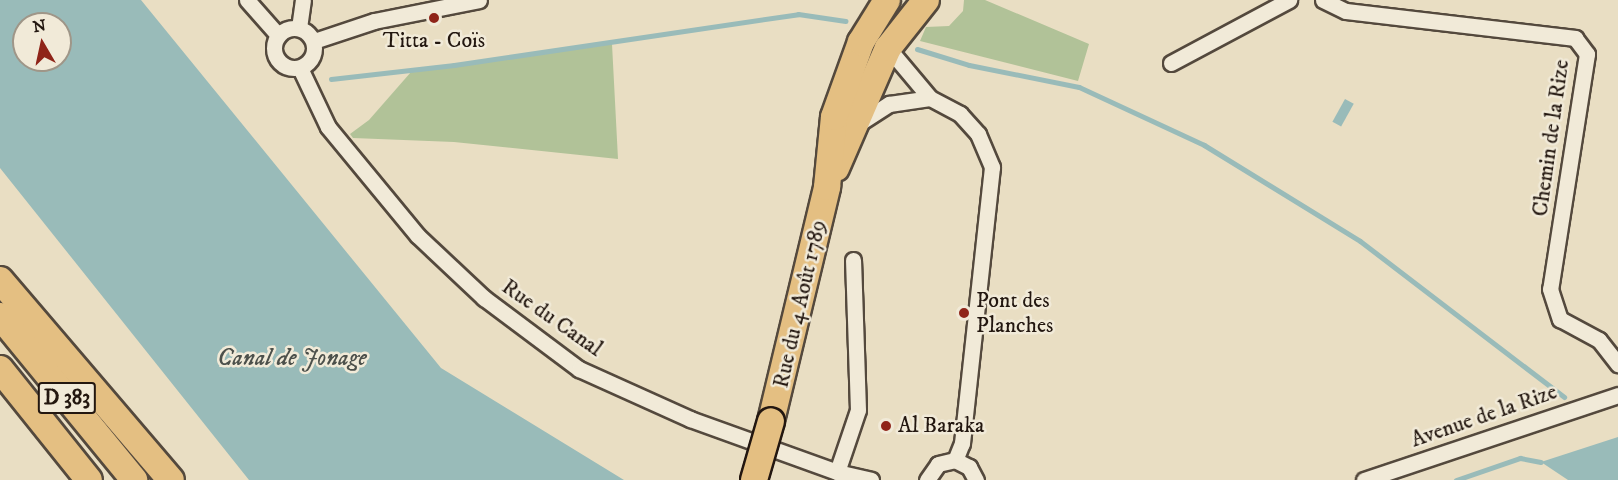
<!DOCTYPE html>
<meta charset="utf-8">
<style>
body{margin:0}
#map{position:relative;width:1618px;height:480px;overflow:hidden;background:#e9dec3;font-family:"IM FELL DW Pica",serif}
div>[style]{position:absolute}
.green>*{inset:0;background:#b1c298}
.water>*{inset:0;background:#99bbb9;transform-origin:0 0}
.stream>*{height:5px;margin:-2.5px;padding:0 2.5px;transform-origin:2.5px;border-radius:2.5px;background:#99bbb9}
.roads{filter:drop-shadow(2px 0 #54493d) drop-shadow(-2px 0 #54493d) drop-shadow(0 2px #54493d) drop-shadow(0 -2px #54493d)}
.minor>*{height:15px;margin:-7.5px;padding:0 7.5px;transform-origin:7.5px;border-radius:7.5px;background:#f1ead8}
.minor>.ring{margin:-7.5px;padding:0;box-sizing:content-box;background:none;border:15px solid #f1ead8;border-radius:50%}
.primary>*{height:26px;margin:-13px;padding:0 13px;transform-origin:13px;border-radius:13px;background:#e4bf82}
.trunk>*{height:26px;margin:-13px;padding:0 13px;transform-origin:13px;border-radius:13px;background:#e4bf82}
.bridges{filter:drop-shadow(2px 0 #231710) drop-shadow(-2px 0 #231710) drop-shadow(0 2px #231710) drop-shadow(0 -2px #231710)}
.primary-bridge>*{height:26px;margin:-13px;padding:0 13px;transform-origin:13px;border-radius:13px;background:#e4bf82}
.dots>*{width:16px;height:16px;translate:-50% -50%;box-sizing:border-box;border:3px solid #f1ead8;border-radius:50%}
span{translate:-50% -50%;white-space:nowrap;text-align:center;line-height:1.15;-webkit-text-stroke:5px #f1ead8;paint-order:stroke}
.shield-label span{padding:2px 4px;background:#f1ead8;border:2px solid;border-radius:4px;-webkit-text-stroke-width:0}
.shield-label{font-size:21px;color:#231710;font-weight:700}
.poi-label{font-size:22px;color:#231710}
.left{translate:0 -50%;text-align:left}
.street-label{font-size:22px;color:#231710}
.water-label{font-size:24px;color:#4c504b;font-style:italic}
.north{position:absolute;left:12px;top:12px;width:60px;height:60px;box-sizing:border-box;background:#f1ead8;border:2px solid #9f9688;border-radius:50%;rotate:351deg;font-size:16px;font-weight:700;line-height:24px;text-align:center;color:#231710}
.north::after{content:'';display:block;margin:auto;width:21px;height:27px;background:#8f2418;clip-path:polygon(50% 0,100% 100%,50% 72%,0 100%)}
</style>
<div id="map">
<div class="green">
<i style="clip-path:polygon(964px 0,985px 0,1089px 44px,1078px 81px,920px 41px,926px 27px,949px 26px,963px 11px)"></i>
<i style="clip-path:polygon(612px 44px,618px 159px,454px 142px,353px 138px,350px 134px,369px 120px,411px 72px)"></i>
</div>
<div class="water">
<i style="clip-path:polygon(evenodd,0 0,141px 0,441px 368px,624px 480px,249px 480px,0 168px,0 0,24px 24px,60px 24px,60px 60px,24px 60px,24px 24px)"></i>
<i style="left:1345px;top:99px;width:10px;height:26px;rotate:29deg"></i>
<i style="clip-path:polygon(1618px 437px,1618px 480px,1568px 480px,1541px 462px)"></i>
</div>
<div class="stream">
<i style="left:917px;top:49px;width:54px;rotate:17.1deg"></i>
<i style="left:969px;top:65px;width:112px;rotate:11.3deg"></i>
<i style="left:1079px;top:87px;width:138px;rotate:24.9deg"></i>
<i style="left:1204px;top:145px;width:183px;rotate:31.6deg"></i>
<i style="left:1360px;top:241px;width:257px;rotate:37.4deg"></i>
<i style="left:331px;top:79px;width:124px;rotate:-6.5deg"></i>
<i style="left:454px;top:65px;width:348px;rotate:-8.4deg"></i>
<i style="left:798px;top:14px;width:48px;rotate:8.5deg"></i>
<i style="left:1456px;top:480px;width:68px;rotate:-19deg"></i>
<i style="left:1520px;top:458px;width:21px;rotate:11deg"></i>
</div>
<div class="roads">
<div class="minor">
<i style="left:247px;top:0;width:47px;rotate:48.5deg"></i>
<i style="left:1323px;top:0;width:25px;rotate:26deg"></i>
<i style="left:1346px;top:11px;width:231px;rotate:6.7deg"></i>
<i style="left:1575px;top:38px;width:20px;rotate:53deg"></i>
<i style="left:1587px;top:54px;width:238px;rotate:98.9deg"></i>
<i style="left:1550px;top:289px;width:32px;rotate:72deg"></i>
<i style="left:1560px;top:319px;width:44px;rotate:28.3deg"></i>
<i style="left:1599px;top:340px;width:31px;rotate:52deg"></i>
<i class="ring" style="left:274px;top:28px;width:25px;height:25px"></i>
<i style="left:299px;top:28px;width:28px;rotate:-82deg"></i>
<i style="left:314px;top:41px;width:63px;rotate:-18.4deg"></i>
<i style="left:374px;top:21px;width:107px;rotate:-11.3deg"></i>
<i style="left:888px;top:48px;width:65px;rotate:50deg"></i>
<i style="left:930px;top:98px;width:34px;rotate:28deg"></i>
<i style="left:960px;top:114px;width:27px;rotate:48deg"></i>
<i style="left:978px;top:134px;width:36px;rotate:67deg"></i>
<i style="left:992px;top:167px;width:278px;rotate:96.2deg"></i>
<i style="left:962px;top:443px;width:18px;rotate:112deg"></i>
<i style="left:1171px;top:63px;width:134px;rotate:-28.1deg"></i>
<i style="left:300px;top:68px;width:65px;rotate:64.6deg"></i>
<i style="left:328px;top:127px;width:141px;rotate:50.5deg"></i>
<i style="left:418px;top:236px;width:91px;rotate:43.2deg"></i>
<i style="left:484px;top:298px;width:119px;rotate:36.8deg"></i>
<i style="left:579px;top:369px;width:122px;rotate:24.2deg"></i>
<i style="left:690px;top:419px;width:156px;rotate:19.8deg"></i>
<i style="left:837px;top:472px;width:35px;rotate:13deg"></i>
<i style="left:858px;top:124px;width:37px;rotate:-33deg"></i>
<i style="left:889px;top:104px;width:41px;rotate:-8.3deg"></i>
<i style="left:837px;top:472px;width:65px;rotate:-71.3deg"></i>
<i style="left:858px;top:410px;width:150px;rotate:-91.9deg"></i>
<i style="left:927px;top:480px;width:19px;rotate:-55deg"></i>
<i style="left:938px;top:464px;width:17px;rotate:-13deg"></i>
<i style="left:955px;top:460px;width:16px;rotate:27deg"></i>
<i style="left:969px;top:467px;width:15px;rotate:62deg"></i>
<i style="left:1364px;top:480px;width:268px;rotate:-18.5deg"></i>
</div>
<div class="primary">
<i style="left:836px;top:168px;width:131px;rotate:-66.6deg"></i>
<i style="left:888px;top:48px;width:61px;rotate:-51.6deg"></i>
<i style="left:771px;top:421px;width:241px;rotate:-76.5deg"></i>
<i style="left:827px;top:187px;width:70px;rotate:-84.3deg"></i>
<i style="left:834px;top:117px;width:80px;rotate:-70.2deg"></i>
<i style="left:861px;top:42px;width:49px;rotate:-58.2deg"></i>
</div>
<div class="trunk">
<i style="left:0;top:280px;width:263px;rotate:49.5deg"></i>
<i style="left:0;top:316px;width:212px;rotate:50.7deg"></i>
<i style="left:0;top:369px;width:142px;rotate:51.3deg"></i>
</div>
</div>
<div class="bridges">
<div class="primary-bridge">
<i style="left:754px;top:480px;width:61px;rotate:-73.9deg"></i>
</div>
</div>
<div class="dots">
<i style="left:434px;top:18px;background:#8f2418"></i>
<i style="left:964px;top:313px;background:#8f2418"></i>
<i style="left:886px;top:426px;background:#8f2418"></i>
</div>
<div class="shield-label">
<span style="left:67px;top:398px">D 383</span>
</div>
<div class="poi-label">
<span style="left:434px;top:41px">Titta - Coïs</span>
<span class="left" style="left:976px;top:313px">Pont des<br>Planches</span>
<span class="left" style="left:898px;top:426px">Al Baraka</span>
</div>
<div class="street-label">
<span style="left:1551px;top:138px;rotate:-82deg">Chemin de la Rize</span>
<span style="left:800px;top:304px;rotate:-77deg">Rue du 4 Août 1789</span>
<span style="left:552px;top:318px;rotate:35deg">Rue du Canal</span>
<span style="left:1484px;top:416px;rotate:-19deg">Avenue de la Rize</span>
</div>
<div class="water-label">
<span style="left:292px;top:359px">Canal de Jonage</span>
</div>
<div class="north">N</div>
</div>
